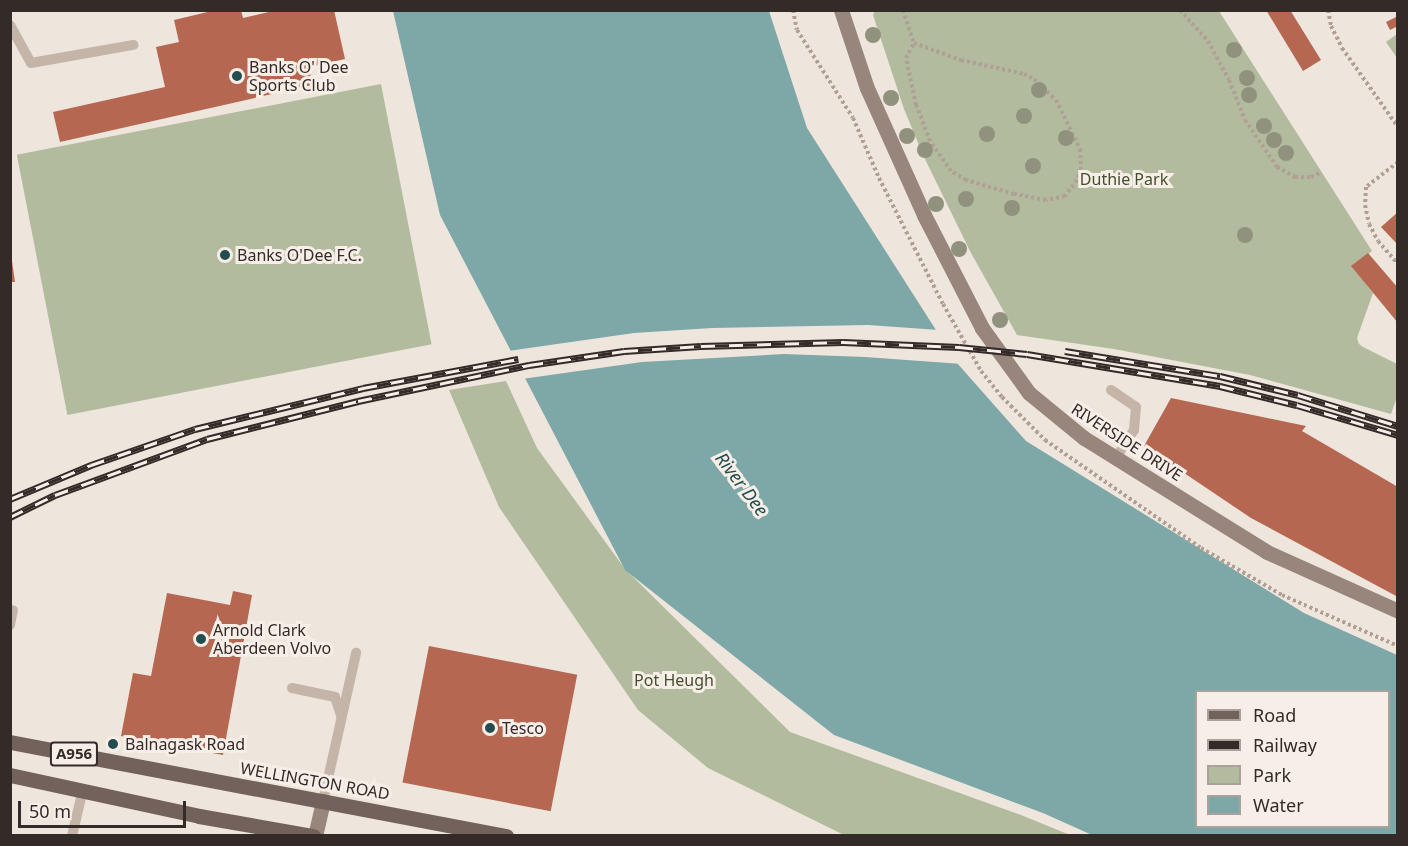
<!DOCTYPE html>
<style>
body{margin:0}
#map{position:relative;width:1408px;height:846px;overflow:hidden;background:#eee5dc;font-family:"Noto Sans",sans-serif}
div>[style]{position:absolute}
.green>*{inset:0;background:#b2bb9e;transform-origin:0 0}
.water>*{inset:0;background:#7ea7a8}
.pier>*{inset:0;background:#eee5dc}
.building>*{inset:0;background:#b66752;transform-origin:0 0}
.path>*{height:4px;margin-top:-2px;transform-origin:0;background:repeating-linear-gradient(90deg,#b09f94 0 3px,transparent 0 6px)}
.lane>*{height:10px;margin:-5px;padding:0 5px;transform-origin:5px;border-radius:5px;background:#c5b5a9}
.secondary>*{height:15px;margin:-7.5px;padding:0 7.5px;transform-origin:7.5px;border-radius:7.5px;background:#98857b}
.primary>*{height:15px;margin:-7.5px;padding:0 7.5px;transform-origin:7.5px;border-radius:7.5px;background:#73625b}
.rail>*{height:7px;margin-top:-3.5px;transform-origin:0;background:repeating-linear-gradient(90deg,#f7efe7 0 14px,#332b28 0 28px);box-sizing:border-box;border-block:2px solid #332b28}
.trees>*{width:16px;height:16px;margin:-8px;border-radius:50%;background:#90927d}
.dots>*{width:16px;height:16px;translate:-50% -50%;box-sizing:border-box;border:3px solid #f7efe7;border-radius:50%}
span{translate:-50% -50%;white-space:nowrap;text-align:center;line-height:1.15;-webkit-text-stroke:6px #f7efe7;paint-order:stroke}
.shield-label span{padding:2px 4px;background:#f7efe7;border:2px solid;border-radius:4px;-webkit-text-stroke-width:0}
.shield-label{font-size:15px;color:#332b28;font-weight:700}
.poi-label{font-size:16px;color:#332b28}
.left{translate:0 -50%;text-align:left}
.park-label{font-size:16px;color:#444e2f}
.street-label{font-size:16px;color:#332b28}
.water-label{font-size:18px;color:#234d4f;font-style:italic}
.frame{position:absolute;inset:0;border:12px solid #332b28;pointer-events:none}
.legend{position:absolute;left:1195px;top:690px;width:195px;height:138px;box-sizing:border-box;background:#f7efe7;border:2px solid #a9a19b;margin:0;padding:8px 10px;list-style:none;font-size:18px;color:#332b28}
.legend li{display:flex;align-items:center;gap:12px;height:30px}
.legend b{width:30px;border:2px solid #a9a19b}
.scale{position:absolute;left:18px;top:801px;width:168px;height:27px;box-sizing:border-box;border:3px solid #332b28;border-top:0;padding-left:8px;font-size:18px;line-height:21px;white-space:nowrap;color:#332b28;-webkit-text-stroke:4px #f7efe7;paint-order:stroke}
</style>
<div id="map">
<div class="green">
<i style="clip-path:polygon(875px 10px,1219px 11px,1372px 251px,1352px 266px,1373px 293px,1357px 338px,1359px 344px,1363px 347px,1397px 364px,1397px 397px,1391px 414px,1250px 375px,1114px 349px,1017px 335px,971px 253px,923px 155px,904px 109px,873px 15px)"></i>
<i style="clip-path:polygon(1397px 34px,1397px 58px,1386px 42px)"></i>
<i style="left:381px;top:84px;width:265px;height:371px;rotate:79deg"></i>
<i style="clip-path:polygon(506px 381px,537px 448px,625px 569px,790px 732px,1021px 815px,1070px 835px,844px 835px,708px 768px,638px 710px,499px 507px,449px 390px)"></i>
</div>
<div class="water">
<i style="clip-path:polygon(evenodd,393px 11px,769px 11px,807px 128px,957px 363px,1026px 441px,1304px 613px,1397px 655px,1397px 835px,1092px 835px,1043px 813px,834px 735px,625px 570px,440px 215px,393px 11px,1196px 692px,1388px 692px,1388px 826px,1196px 826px,1196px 692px)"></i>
</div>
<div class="pier">
<i style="clip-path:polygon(868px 325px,939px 330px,962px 364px,865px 357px,784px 354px,642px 362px,522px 379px,508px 351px,634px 333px,712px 328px)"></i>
</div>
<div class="building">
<i style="clip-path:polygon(216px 10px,241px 10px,243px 18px,277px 10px,334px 10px,345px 59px,309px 67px,312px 85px,60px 142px,53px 112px,165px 87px,156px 47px,179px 42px,174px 20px)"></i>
<i style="clip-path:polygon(1266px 10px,1290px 10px,1321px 60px,1303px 71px)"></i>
<i style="clip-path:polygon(1398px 16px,1398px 26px,1390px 30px,1386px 22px)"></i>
<i style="clip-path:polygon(1398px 212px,1398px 245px,1381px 227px)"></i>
<i style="clip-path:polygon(1368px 253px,1398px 288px,1398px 323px,1351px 266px)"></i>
<i style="clip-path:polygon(12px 261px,15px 282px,10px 282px,10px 262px)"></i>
<i style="clip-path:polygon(1171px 398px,1306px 426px,1302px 431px,1398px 487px,1398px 597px,1251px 518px,1144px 446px)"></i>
<i style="clip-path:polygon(233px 591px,252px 595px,223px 755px,121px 736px,133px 673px,151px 676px,167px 593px,230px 605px)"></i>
<i style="left:429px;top:646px;width:151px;height:139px;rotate:11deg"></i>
</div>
<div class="path">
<i style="left:793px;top:10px;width:20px;rotate:79deg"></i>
<i style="left:797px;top:30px;width:104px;rotate:57.5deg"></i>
<i style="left:853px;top:118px;width:65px;rotate:66.6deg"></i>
<i style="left:879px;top:178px;width:141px;rotate:63.1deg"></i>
<i style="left:943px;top:304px;width:77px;rotate:60.4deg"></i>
<i style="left:981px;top:371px;width:33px;rotate:51deg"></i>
<i style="left:1002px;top:397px;width:61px;rotate:45deg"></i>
<i style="left:1045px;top:440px;width:190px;rotate:34.7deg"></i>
<i style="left:1201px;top:548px;width:94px;rotate:30.1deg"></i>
<i style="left:1282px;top:595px;width:127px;rotate:23.7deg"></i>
<i style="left:903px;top:10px;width:35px;rotate:72deg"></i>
<i style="left:1180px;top:10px;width:42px;rotate:47.9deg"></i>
<i style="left:1208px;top:41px;width:44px;rotate:61.7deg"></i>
<i style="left:1229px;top:80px;width:43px;rotate:68.2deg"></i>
<i style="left:1245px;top:120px;width:57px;rotate:55.8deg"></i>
<i style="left:1277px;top:167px;width:21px;rotate:29deg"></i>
<i style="left:1295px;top:177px;width:16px"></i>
<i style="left:1311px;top:177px;width:10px;rotate:-24deg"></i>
<i style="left:1328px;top:10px;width:16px;rotate:79deg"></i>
<i style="left:1331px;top:26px;width:25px;rotate:63deg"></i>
<i style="left:1342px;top:48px;width:97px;rotate:54.7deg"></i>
<i style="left:914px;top:43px;width:50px;rotate:19.9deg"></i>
<i style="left:961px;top:60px;width:65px;rotate:12.5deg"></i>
<i style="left:1024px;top:74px;width:11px;rotate:27deg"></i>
<i style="left:1034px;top:79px;width:30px;rotate:44deg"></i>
<i style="left:1056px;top:100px;width:55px;rotate:63.9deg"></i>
<i style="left:1080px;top:149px;width:20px;rotate:87deg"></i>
<i style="left:1081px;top:169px;width:12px;rotate:110deg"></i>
<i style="left:1077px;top:180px;width:20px;rotate:127deg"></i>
<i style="left:1065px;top:196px;width:19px;rotate:168deg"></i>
<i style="left:1046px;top:200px;width:33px;rotate:-169deg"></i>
<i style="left:1014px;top:194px;width:50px;rotate:-163.7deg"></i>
<i style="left:966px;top:180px;width:17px;rotate:-149deg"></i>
<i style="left:951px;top:171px;width:37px;rotate:-125deg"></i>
<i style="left:930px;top:141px;width:39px;rotate:-111deg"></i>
<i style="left:916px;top:105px;width:48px;rotate:-102deg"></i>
<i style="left:906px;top:58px;width:17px;rotate:-62deg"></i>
<i style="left:1398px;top:162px;width:41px;rotate:142deg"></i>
<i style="left:1366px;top:187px;width:18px;rotate:93deg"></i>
<i style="left:1365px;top:205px;width:19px;rotate:78deg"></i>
<i style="left:1369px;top:224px;width:19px;rotate:62deg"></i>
<i style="left:1378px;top:241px;width:30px;rotate:49deg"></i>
</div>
<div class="lane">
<i style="left:10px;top:25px;width:43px;rotate:61.1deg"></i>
<i style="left:31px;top:63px;width:104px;rotate:-10deg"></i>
<i style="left:1111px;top:390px;width:30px;rotate:34deg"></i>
<i style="left:1136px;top:407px;width:23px;rotate:95deg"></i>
<i style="left:1134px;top:430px;width:33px;rotate:123deg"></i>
<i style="left:10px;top:625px;width:15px;rotate:-79deg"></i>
<i style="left:292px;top:688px;width:44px;rotate:11.8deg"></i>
<i style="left:335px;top:697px;width:20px;rotate:72deg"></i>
<i style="left:323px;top:801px;width:152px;rotate:-77.4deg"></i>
<i style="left:72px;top:836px;width:48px;rotate:-76.8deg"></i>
</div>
<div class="secondary">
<i style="left:841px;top:10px;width:82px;rotate:71.6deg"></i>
<i style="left:867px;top:88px;width:139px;rotate:65.8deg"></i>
<i style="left:924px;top:215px;width:127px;rotate:62.8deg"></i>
<i style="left:982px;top:328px;width:80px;rotate:54.1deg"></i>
<i style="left:1029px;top:393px;width:71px;rotate:39.3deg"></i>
<i style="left:1084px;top:438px;width:216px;rotate:31.9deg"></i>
<i style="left:1267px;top:552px;width:144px;rotate:24.2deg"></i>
<i style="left:315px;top:836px;width:36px;rotate:-77deg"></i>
</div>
<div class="primary">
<i style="left:10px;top:742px;width:505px;rotate:10.73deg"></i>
<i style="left:10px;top:775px;width:193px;rotate:12.2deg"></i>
<i style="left:199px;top:816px;width:116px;rotate:10deg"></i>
</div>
<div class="rail">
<i style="left:1065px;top:351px;width:157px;rotate:9.2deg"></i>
<i style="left:1220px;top:376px;width:80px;rotate:13.7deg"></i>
<i style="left:1298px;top:395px;width:105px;rotate:17.2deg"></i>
<i style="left:10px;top:499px;width:88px;rotate:-22.8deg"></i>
<i style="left:91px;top:465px;width:110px;rotate:-19.1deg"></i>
<i style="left:195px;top:429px;width:173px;rotate:-13.7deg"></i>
<i style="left:363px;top:388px;width:158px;rotate:-10.6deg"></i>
<i style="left:10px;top:517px;width:50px;rotate:-26.1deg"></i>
<i style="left:55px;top:495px;width:162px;rotate:-20.2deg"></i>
<i style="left:207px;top:439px;width:156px;rotate:-14.1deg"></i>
<i style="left:358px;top:401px;width:175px;rotate:-11.9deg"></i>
<i style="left:529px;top:365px;width:96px;rotate:-8.4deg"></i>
<i style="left:624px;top:351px;width:77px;rotate:-3.7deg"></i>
<i style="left:701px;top:346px;width:142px;rotate:-1.6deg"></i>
<i style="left:843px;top:342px;width:116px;rotate:2.5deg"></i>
<i style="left:959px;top:347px;width:68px;rotate:5.9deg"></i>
<i style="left:1027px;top:354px;width:196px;rotate:9.4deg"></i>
<i style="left:1220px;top:386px;width:79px;rotate:13.9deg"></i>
<i style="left:1297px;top:405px;width:105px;rotate:16.5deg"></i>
</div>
<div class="trees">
<i style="left:873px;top:35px"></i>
<i style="left:1234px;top:50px"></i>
<i style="left:1247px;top:78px"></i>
<i style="left:1039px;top:90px"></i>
<i style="left:1249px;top:95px"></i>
<i style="left:891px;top:98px"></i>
<i style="left:1024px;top:116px"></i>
<i style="left:1264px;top:126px"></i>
<i style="left:987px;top:134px"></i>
<i style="left:907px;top:136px"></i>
<i style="left:1066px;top:138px"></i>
<i style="left:1274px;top:140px"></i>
<i style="left:925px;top:150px"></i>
<i style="left:1286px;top:153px"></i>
<i style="left:1033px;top:166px"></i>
<i style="left:966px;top:199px"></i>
<i style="left:936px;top:204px"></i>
<i style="left:1012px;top:208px"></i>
<i style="left:1245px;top:235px"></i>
<i style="left:959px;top:249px"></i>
<i style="left:1000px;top:320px"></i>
</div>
<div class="dots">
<i style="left:237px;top:76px;background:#234d4f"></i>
<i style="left:225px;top:255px;background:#234d4f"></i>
<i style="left:201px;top:639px;background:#234d4f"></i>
<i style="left:490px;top:728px;background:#234d4f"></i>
<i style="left:113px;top:744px;background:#234d4f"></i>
</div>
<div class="shield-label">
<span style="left:74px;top:754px">A956</span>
</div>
<div class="poi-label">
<span class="left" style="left:249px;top:76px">Banks O' Dee<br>Sports Club</span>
<span class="left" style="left:237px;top:255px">Banks O'Dee F.C.</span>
<span class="left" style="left:213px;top:639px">Arnold Clark<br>Aberdeen Volvo</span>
<span class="left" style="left:502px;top:728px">Tesco</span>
<span class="left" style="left:125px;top:744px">Balnagask Road</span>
</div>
<div class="park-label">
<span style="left:1124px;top:179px">Duthie Park</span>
<span style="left:674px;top:680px">Pot Heugh</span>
</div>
<div class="street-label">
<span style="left:1127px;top:442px;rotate:33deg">RIVERSIDE DRIVE</span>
<span style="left:315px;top:781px;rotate:10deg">WELLINGTON ROAD</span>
</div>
<div class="water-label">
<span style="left:742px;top:484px;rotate:53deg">River Dee</span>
</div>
<div class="frame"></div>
<ul class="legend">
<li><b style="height:8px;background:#73625b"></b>Road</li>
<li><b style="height:8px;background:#332b28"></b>Railway</li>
<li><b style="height:16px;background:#b2bb9e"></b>Park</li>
<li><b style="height:16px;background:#7ea7a8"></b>Water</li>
</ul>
<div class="scale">50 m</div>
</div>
